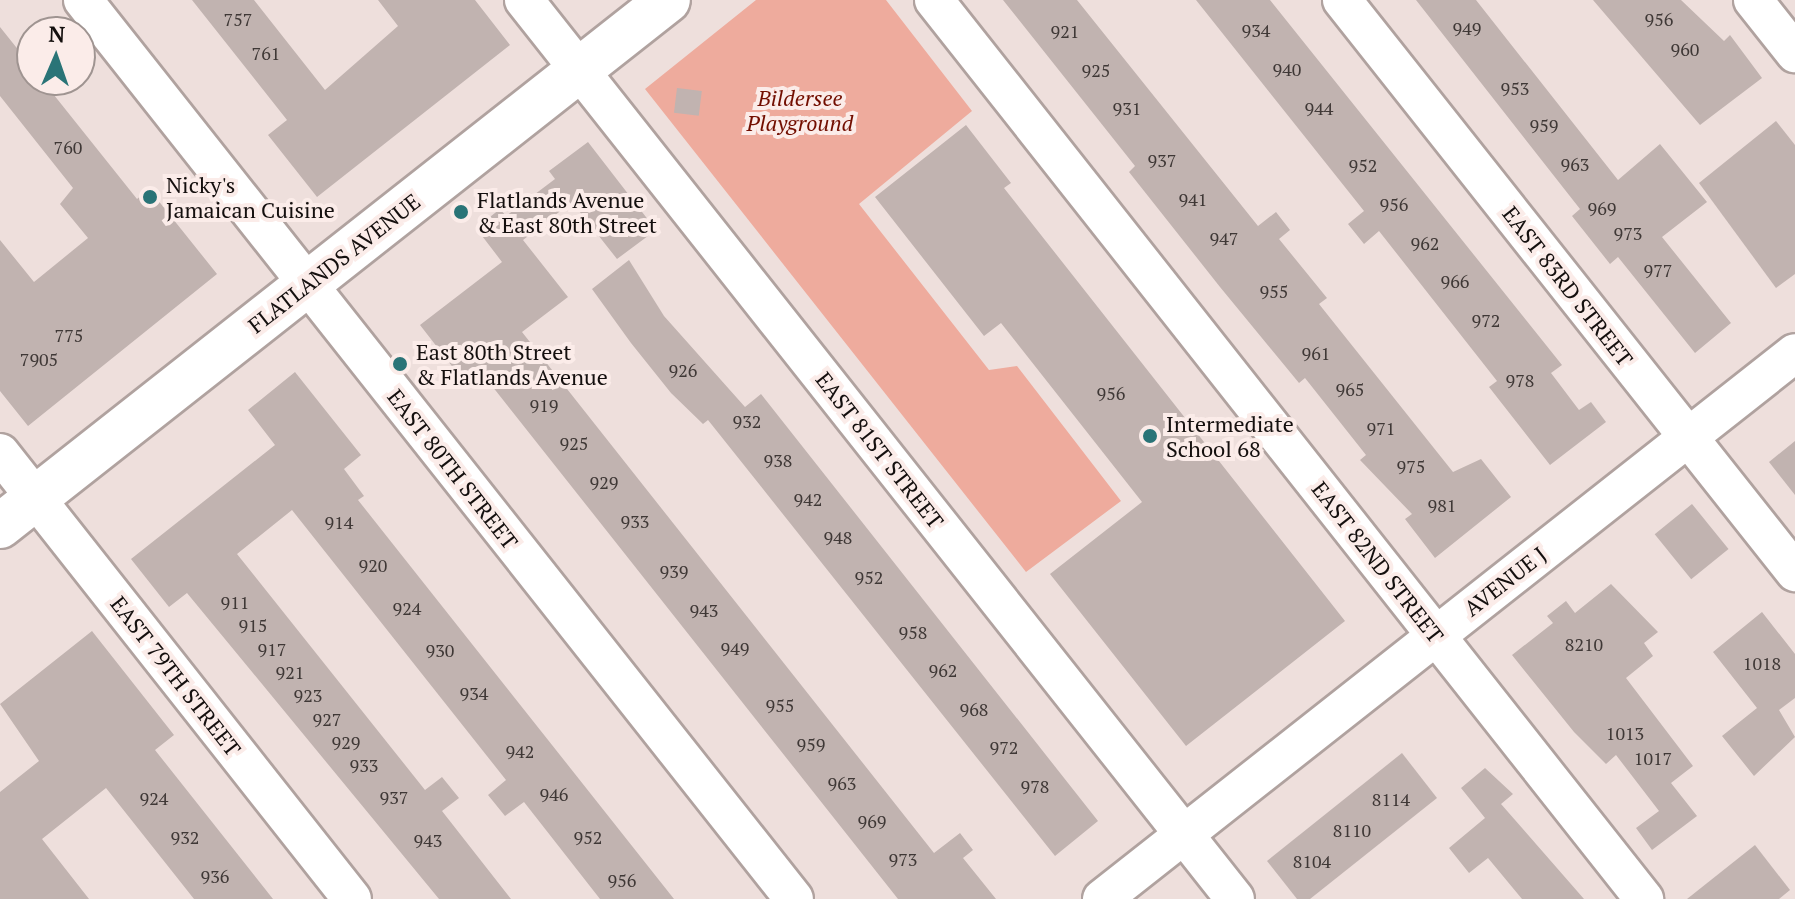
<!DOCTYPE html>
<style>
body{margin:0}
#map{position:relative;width:1795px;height:899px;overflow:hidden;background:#eedfdc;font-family:"PT Serif",serif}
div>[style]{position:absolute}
.green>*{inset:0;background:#eeab9d}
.building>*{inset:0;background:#c1b3b0;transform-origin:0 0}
.roads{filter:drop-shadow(2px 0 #b0a29f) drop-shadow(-2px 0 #b0a29f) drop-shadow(0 2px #b0a29f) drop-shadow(0 -2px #b0a29f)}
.minor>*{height:38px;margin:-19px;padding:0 19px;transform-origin:19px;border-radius:19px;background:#fff}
.major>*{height:44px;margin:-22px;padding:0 22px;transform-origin:22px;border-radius:22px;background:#fff}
.dots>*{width:22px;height:22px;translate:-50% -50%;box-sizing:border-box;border:4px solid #fbece9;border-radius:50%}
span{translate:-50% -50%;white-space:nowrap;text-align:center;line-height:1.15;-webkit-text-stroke:8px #fbece9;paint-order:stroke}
.number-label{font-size:18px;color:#3f3836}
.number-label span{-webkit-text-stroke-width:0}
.park-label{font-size:22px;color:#720e00;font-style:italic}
.poi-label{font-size:22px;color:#140f0e}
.left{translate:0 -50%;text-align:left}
.street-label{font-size:22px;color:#140f0e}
.north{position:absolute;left:16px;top:16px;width:80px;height:80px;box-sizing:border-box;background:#fbece9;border:2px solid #9f9491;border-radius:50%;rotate:2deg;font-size:22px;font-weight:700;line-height:32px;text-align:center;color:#140f0e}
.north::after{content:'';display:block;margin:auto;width:28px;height:36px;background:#2a7477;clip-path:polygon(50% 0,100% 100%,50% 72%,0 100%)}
</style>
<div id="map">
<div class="green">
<i style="clip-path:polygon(756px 0,886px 0,972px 111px,859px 204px,989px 370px,1017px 366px,1121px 501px,1026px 572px,645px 89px)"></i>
</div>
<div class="building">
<i style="clip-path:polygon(192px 0,254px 0,325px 90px,398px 26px,378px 0,475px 0,510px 45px,317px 197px,268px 135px,287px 120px)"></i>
<i style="clip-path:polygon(1003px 0,1077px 0,1258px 226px,1276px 212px,1290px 230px,1279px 239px,1327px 298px,1319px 304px,1453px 472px,1481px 459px,1511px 497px,1435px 558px,1405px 519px,1412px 514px,1360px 460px,1366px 455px,1305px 378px,1299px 383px,1220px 287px,1129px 172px,1135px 166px)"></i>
<i style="clip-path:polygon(1196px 0,1270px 0,1562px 365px,1551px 373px,1579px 410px,1591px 402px,1606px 422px,1550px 465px,1489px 387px,1497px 381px,1379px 231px,1364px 244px,1348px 224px,1364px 211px)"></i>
<i style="clip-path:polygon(1416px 0,1476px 0,1618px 180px,1660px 144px,1707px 202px,1662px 237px,1731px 323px,1695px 353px,1618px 257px,1610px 264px,1572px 216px,1580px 209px)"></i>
<i style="clip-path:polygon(1593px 0,1681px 0,1724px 41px,1730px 35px,1762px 78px,1700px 125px)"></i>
<i style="clip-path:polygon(0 27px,32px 67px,32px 80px,42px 80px,137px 199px,149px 189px,217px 274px,28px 426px,0 391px,0 240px,34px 282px,88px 238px,60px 204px,73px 188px,0 96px)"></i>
<i style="left:677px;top:88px;width:25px;height:25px;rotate:7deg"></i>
<i style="clip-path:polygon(1776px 121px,1795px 145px,1795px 274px,1776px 288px,1699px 183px)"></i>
<i style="clip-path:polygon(966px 125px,1011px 183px,1004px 188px,1345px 621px,1186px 746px,1050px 574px,1142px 502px,1001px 323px,984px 336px,875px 197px)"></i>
<i style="clip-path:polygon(588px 142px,656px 230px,617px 259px,572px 202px,523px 240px,568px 297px,522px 332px,934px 853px,960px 833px,973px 850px,963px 858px,996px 899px,898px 899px,477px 367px,462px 379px,420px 325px,502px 262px,476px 228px,500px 209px,506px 216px,555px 179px,549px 171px)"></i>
<i style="clip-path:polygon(629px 260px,664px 316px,745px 407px,761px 394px,1098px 821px,1055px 856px,708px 420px,703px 424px,671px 393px,631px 343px,592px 289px)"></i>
<i style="clip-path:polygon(295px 372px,361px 455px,344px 469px,364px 496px,358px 500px,674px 899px,600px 899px,524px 802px,505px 816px,488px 795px,506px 780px,292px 510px,237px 554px,425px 790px,442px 777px,459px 798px,442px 811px,511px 899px,439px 899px,187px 593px,169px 607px,131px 559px,275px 445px,248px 410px)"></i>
<i style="clip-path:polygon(1795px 441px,1795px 495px,1769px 462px)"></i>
<i style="left:1692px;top:504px;width:58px;height:48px;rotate:51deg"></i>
<i style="clip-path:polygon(1611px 584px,1658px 632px,1644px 643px,1653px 656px,1626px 678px,1693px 766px,1671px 783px,1697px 816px,1652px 850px,1636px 828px,1659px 811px,1616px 755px,1606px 764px,1574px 732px,1512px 655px,1553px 623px,1547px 616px,1566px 601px,1575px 613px)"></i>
<i style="clip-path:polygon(1762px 612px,1795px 654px,1795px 698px,1779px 710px,1795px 737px,1754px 776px,1722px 736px,1757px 708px,1713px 652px)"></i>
<i style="clip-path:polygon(92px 631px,174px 735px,155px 750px,273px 899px,194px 899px,106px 788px,42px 839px,89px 899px,0 899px,0 792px,39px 761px,0 704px)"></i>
<i style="clip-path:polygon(1402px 753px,1437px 798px,1310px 899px,1297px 899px,1267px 861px)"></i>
<i style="clip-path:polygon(1485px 768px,1513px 794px,1501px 804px,1584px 899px,1522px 899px,1488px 858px,1469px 873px,1449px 848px,1485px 818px,1461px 788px)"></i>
<i style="clip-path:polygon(1755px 845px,1790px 890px,1779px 899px,1687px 899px)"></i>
</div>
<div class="roads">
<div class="minor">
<i style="left:83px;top:0;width:1146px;rotate:51.66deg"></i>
<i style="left:524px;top:0;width:1146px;rotate:51.66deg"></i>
<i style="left:934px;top:0;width:1146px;rotate:51.7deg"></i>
<i style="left:1342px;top:0;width:730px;rotate:51.62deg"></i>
<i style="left:1753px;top:0;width:68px;rotate:51.6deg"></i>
<i style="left:0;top:453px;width:568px;rotate:51.72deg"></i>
<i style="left:1102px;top:899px;width:882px;rotate:-38.23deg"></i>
</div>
<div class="major">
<i style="left:0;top:526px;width:850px;rotate:-38.22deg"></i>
</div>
</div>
<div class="dots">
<i style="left:150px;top:197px;background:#2a7477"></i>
<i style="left:461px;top:212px;background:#2a7477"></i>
<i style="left:400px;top:364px;background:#2a7477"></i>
<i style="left:1150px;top:436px;background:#2a7477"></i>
</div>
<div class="number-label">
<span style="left:238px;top:19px">757</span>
<span style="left:1659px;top:19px">956</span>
<span style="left:1467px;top:28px">949</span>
<span style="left:1256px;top:30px">934</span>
<span style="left:1065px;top:31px">921</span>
<span style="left:1685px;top:49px">960</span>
<span style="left:266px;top:53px">761</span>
<span style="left:1287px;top:69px">940</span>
<span style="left:1096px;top:70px">925</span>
<span style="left:1515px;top:88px">953</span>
<span style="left:1127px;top:108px">931</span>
<span style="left:1319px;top:108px">944</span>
<span style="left:1544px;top:125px">959</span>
<span style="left:68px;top:147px">760</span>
<span style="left:1162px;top:160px">937</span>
<span style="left:1575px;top:164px">963</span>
<span style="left:1363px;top:165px">952</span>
<span style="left:1193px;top:199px">941</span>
<span style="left:1394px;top:204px">956</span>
<span style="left:1602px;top:208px">969</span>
<span style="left:1628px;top:233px">973</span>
<span style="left:1224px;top:238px">947</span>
<span style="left:1425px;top:243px">962</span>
<span style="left:1658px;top:270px">977</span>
<span style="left:1455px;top:281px">966</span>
<span style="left:1274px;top:291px">955</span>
<span style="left:1486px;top:320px">972</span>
<span style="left:69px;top:335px">775</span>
<span style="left:1316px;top:353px">961</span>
<span style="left:39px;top:359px">7905</span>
<span style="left:683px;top:370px">926</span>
<span style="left:1520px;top:380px">978</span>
<span style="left:1350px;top:389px">965</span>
<span style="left:1111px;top:393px">956</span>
<span style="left:544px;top:405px">919</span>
<span style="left:747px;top:421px">932</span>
<span style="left:1381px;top:428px">971</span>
<span style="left:574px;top:443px">925</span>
<span style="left:778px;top:460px">938</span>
<span style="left:1411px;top:466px">975</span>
<span style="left:604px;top:482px">929</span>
<span style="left:808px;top:499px">942</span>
<span style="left:1442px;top:505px">981</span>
<span style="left:635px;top:521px">933</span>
<span style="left:339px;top:522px">914</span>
<span style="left:838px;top:537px">948</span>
<span style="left:373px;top:565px">920</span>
<span style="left:674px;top:571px">939</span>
<span style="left:869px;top:577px">952</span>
<span style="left:235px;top:602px">911</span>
<span style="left:407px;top:608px">924</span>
<span style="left:704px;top:610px">943</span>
<span style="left:253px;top:625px">915</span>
<span style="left:913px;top:632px">958</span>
<span style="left:1584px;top:644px">8210</span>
<span style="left:735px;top:648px">949</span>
<span style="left:272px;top:649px">917</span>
<span style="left:440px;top:650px">930</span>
<span style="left:1762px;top:663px">1018</span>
<span style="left:943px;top:670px">962</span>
<span style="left:290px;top:672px">921</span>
<span style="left:474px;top:693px">934</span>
<span style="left:308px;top:695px">923</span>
<span style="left:780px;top:705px">955</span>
<span style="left:974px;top:709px">968</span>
<span style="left:327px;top:719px">927</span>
<span style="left:1625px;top:733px">1013</span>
<span style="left:346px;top:742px">929</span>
<span style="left:811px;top:744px">959</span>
<span style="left:1004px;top:747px">972</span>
<span style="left:520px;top:751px">942</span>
<span style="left:1653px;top:758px">1017</span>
<span style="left:364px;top:765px">933</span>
<span style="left:842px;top:783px">963</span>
<span style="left:1035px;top:786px">978</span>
<span style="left:554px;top:794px">946</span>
<span style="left:394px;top:797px">937</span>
<span style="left:154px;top:798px">924</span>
<span style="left:1391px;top:799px">8114</span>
<span style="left:872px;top:821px">969</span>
<span style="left:1352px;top:830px">8110</span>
<span style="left:185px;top:837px">932</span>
<span style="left:588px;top:837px">952</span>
<span style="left:428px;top:840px">943</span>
<span style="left:903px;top:859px">973</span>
<span style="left:1312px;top:861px">8104</span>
<span style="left:215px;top:876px">936</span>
<span style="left:622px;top:880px">956</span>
</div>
<div class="park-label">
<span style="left:800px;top:110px">Bildersee<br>Playground</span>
</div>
<div class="poi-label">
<span class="left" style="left:166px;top:197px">Nicky's<br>Jamaican Cuisine</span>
<span class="left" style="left:477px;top:212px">Flatlands Avenue<br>&amp; East 80th Street</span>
<span class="left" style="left:416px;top:364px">East 80th Street<br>&amp; Flatlands Avenue</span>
<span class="left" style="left:1166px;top:436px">Intermediate<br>School 68</span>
</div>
<div class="street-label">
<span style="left:334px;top:263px;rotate:-38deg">FLATLANDS AVENUE</span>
<span style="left:1568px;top:286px;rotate:52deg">EAST 83RD STREET</span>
<span style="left:880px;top:450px;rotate:52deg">EAST 81ST STREET</span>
<span style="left:453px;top:469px;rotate:52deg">EAST 80TH STREET</span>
<span style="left:1378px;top:562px;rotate:52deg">EAST 82ND STREET</span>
<span style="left:1505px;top:581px;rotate:-38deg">AVENUE J</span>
<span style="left:176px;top:676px;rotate:52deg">EAST 79TH STREET</span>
</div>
<div class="north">N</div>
</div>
